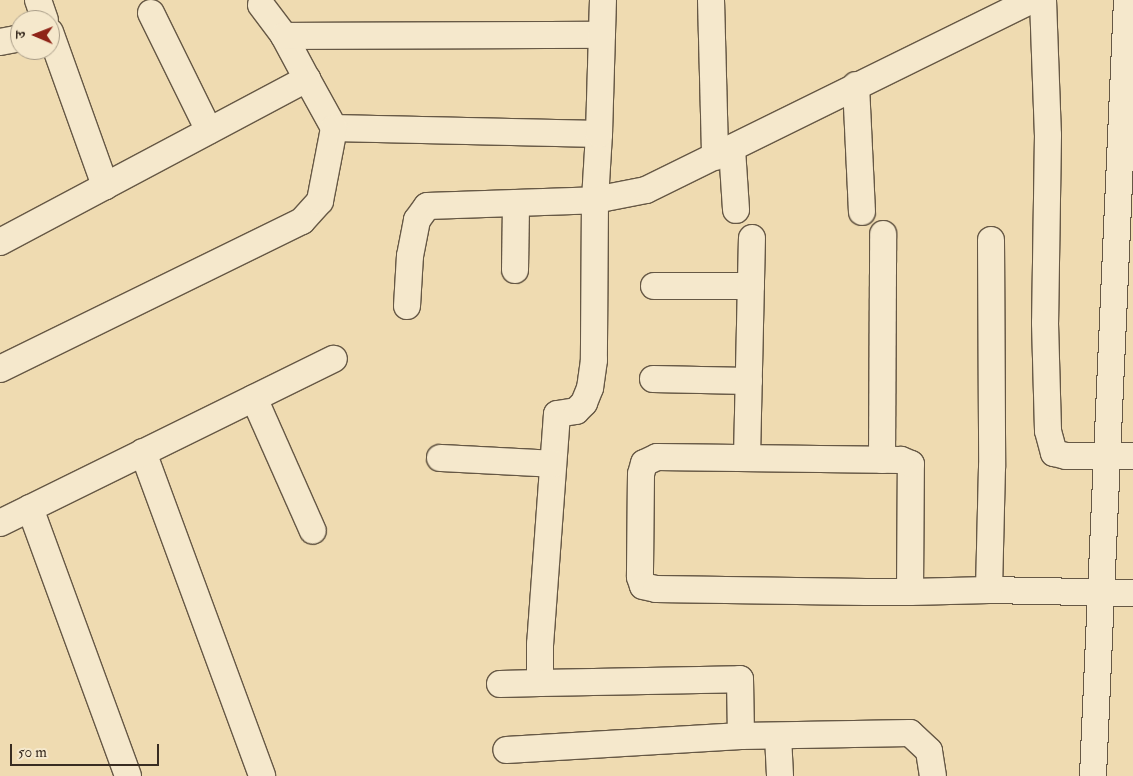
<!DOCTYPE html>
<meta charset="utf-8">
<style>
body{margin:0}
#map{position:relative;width:1133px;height:776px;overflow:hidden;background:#efdbb1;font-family:"IM FELL Double Pica","Noto Serif Devanagari",serif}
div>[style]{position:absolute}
.roads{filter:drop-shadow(1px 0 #665845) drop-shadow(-1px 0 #665845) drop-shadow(0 1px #665845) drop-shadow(0 -1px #665845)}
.minor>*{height:26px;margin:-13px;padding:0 13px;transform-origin:13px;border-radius:13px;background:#f5e8cc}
span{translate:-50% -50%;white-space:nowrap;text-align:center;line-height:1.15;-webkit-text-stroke:4px #f5e8cc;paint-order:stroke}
.north{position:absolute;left:10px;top:10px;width:50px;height:50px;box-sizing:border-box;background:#f5e8cc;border:1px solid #a99d88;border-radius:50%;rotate:271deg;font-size:14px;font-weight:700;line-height:20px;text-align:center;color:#382c21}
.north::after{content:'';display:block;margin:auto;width:18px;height:22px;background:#8f2418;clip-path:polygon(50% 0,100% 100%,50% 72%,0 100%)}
.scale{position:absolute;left:10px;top:744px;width:149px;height:22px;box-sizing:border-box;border:2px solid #382c21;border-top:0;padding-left:6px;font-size:15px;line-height:18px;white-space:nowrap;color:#382c21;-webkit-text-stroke:4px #f5e8cc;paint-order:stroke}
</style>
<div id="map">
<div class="roads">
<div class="minor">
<i style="left:38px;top:0;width:21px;rotate:71deg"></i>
<i style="left:711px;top:0;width:157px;rotate:88.5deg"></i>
<i style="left:1043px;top:0;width:135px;rotate:87.9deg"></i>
<i style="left:1048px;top:135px;width:188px;rotate:90.9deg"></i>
<i style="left:1045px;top:323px;width:108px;rotate:88.4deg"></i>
<i style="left:1048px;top:431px;width:23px;rotate:75deg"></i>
<i style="left:1054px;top:453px;width:12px;rotate:14deg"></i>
<i style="left:1066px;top:456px;width:67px"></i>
<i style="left:261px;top:5px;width:39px;rotate:53deg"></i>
<i style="left:151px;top:13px;width:131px;rotate:63.8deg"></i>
<i style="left:50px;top:32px;width:164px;rotate:70.3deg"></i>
<i style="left:0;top:42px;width:20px;rotate:-11deg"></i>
<i style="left:307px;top:79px;width:49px;rotate:-118.1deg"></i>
<i style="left:284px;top:36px;width:318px;rotate:-0.2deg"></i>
<i style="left:856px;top:85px;width:127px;rotate:87.3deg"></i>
<i style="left:599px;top:134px;width:66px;rotate:93.5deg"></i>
<i style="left:595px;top:200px;width:52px;rotate:-11.1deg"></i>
<i style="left:646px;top:190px;width:430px;rotate:-26.2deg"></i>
<i style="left:732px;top:149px;width:61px;rotate:86.2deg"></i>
<i style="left:991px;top:240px;width:227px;rotate:89.7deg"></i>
<i style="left:992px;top:467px;width:123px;rotate:91.4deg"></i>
<i style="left:989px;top:590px;width:144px;rotate:1.2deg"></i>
<i style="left:0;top:242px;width:348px;rotate:-28deg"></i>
<i style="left:307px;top:79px;width:56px;rotate:61.1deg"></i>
<i style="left:334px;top:128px;width:265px;rotate:1.3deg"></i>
<i style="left:599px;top:134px;width:134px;rotate:-88.3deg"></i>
<i style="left:515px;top:270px;width:67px;rotate:-89.1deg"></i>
<i style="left:654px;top:286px;width:97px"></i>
<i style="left:407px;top:306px;width:50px;rotate:-86.6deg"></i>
<i style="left:410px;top:256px;width:37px;rotate:-79deg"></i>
<i style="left:417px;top:220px;width:17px;rotate:-54deg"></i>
<i style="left:427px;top:206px;width:168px;rotate:-2deg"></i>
<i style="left:595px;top:200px;width:160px;rotate:90.4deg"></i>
<i style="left:594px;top:360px;width:28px;rotate:98deg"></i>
<i style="left:590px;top:388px;width:16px;rotate:112deg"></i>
<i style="left:584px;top:403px;width:11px;rotate:135deg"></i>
<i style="left:576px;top:411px;width:19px;rotate:171deg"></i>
<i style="left:557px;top:414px;width:231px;rotate:94.2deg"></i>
<i style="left:540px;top:644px;width:39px;rotate:90deg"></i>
<i style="left:540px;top:683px;width:200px;rotate:-1.1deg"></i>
<i style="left:740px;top:679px;width:57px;rotate:89deg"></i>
<i style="left:741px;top:736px;width:235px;rotate:176.6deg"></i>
<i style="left:0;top:369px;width:336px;rotate:-26.1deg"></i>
<i style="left:302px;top:221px;width:27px;rotate:-48deg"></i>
<i style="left:320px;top:201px;width:74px;rotate:-79.1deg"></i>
<i style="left:653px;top:379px;width:96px;rotate:1.2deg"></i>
<i style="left:254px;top:398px;width:145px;rotate:66.1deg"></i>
<i style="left:143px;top:452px;width:345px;rotate:69.8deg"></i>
<i style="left:747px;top:457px;width:219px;rotate:-88.7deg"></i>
<i style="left:440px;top:458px;width:113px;rotate:3deg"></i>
<i style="left:882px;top:460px;width:226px;rotate:-89.7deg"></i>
<i style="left:30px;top:508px;width:285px;rotate:69.9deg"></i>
<i style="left:0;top:523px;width:372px;rotate:-26.2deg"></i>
<i style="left:910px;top:592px;width:128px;rotate:-89.6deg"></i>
<i style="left:911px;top:464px;width:11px;rotate:-158deg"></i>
<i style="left:901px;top:460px;width:244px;rotate:-179.3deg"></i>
<i style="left:657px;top:457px;width:14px;rotate:155deg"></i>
<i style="left:644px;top:463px;width:11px;rotate:105deg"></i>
<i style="left:641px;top:474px;width:103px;rotate:90.6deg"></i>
<i style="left:640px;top:577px;width:9px;rotate:72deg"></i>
<i style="left:643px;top:586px;width:13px;rotate:13deg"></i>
<i style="left:656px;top:589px;width:210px;rotate:0.8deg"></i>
<i style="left:866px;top:592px;width:44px"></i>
<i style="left:910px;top:592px;width:79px;rotate:-1.5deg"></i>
<i style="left:500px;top:684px;width:40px;rotate:-1.4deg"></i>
<i style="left:741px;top:736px;width:169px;rotate:-1deg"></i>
<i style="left:910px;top:733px;width:26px;rotate:43deg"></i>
<i style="left:929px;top:751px;width:25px;rotate:81deg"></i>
<i style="left:778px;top:736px;width:40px;rotate:87.1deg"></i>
<i style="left:1093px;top:776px;width:777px;rotate:-87.49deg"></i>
</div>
</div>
<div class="north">उ</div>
<div class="scale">50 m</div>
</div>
